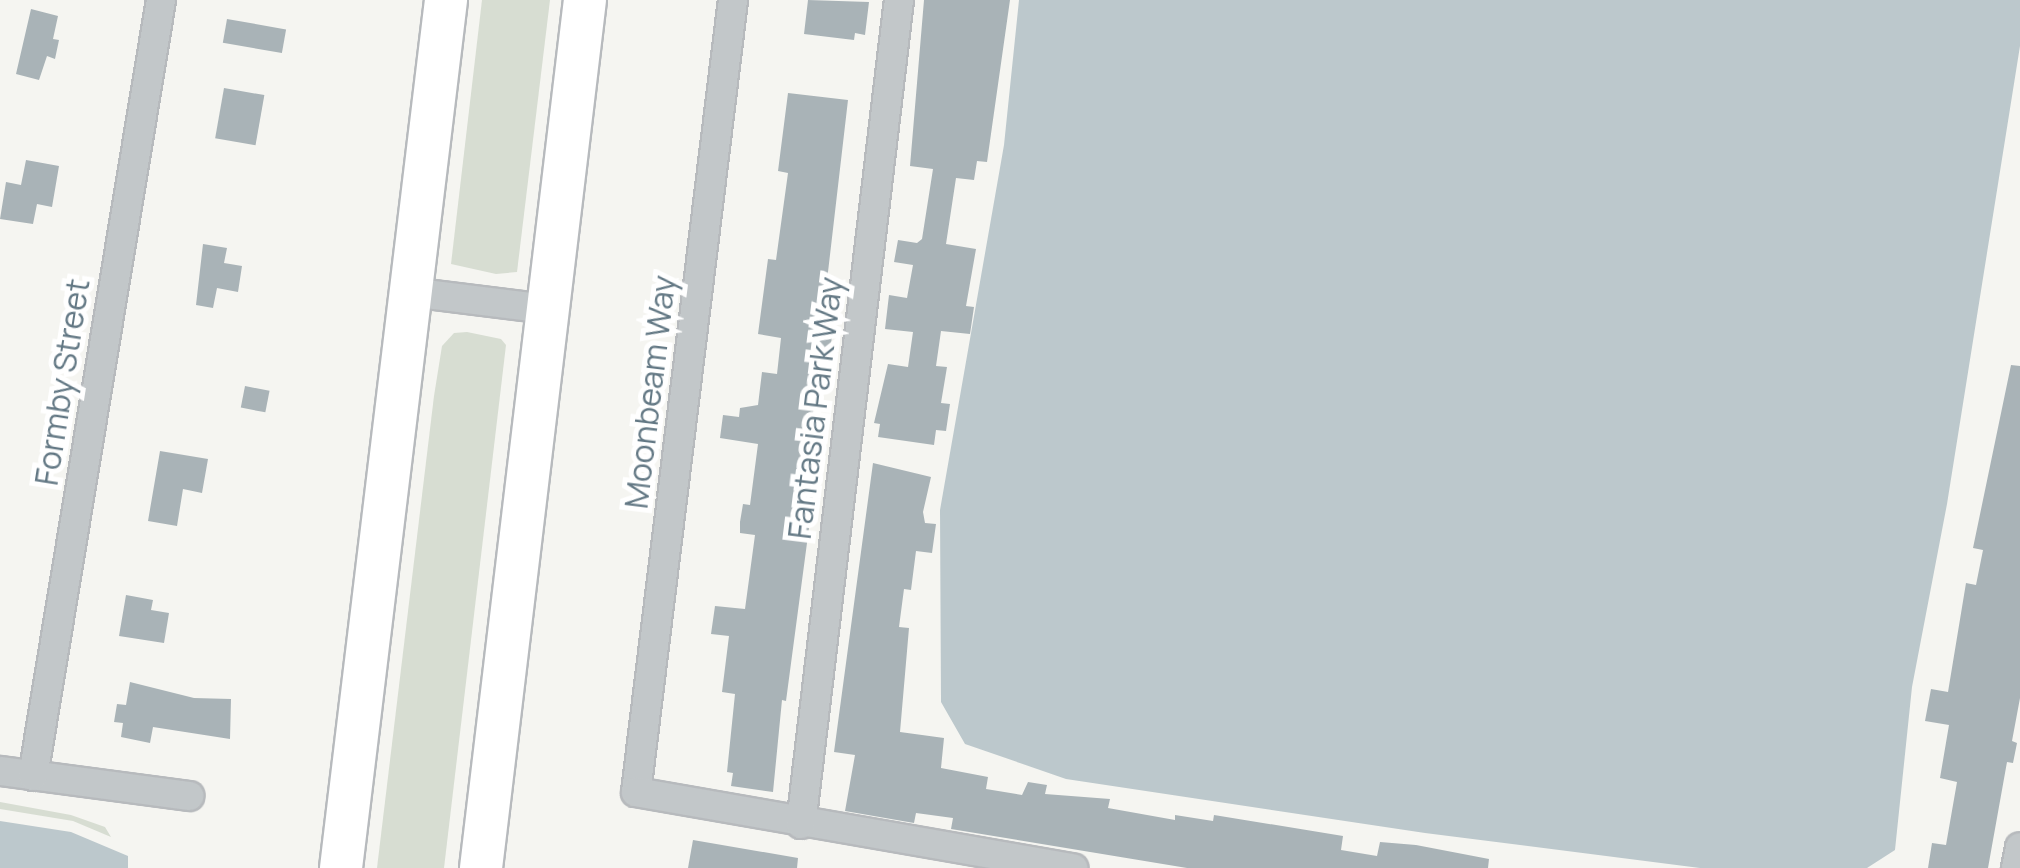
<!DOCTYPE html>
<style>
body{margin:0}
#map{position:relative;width:2020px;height:868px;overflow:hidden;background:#f5f5f1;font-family:Manrope,sans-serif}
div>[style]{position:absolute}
.green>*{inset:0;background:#d7ddd2}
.water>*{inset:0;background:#bcc8cc}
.building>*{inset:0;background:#a9b3b7;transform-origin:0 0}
.roads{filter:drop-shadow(2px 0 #b7babd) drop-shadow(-2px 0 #b7babd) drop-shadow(0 2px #b7babd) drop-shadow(0 -2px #b7babd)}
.minor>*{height:28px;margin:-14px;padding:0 14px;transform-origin:14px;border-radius:14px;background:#c2c7c9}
.highway>*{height:42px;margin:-21px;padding:0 21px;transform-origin:21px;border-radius:21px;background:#fff}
span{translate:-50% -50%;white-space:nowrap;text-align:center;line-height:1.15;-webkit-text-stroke:10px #fff;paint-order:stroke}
.street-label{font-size:32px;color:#637884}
</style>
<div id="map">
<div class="green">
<i style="clip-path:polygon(482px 0,550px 0,517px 272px,496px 274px,451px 264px)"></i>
<i style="clip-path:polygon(467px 332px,501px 339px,506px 345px,444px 868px,377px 868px,434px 396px,442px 346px,454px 333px)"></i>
<i style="clip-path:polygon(0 802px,71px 815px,105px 827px,111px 837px,73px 821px,0 809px)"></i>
</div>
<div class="water">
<i style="clip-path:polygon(1019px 0,2020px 0,2020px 46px,1947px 504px,1912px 687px,1895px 850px,1867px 868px,1700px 868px,1425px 833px,1066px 779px,965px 744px,941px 702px,940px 510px,1004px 145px)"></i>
<i style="clip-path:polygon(0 821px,71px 832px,128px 856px,128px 868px,0 868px)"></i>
</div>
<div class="building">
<i style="clip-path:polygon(808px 0,869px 2px,865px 35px,855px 33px,854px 40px,804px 34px)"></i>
<i style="clip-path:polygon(924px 0,1010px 0,987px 162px,977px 161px,974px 180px,956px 178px,946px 244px,976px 249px,966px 306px,974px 307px,970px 334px,941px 331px,936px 366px,947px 367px,941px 403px,950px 404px,946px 431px,936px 430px,934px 445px,878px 437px,880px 424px,874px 423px,888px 364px,908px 367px,913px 332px,885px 329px,889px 295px,907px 298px,913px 265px,894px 262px,898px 240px,917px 243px,922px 239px,933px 169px,910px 166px)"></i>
<i style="clip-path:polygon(31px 9px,58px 16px,53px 39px,59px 40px,55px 59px,47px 56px,39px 80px,16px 74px)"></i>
<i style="left:227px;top:19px;width:60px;height:24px;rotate:10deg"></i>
<i style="left:224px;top:88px;width:41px;height:51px;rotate:10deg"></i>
<i style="clip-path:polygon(788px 93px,848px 100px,823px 315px,835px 317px,830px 350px,822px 349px,813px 413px,824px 415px,786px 701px,782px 700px,773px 792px,731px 786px,733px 773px,727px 772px,735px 694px,722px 692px,729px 636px,711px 634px,715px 606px,745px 609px,755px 535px,740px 533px,740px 522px,743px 504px,750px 505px,758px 444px,720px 438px,723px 415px,739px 417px,740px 408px,758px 405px,762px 372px,777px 374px,781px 338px,758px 334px,768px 259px,776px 260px,788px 173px,778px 171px)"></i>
<i style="clip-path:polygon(26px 160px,59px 166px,52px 207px,37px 204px,33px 224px,0 219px,6px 182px,21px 185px)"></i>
<i style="clip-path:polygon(203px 244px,227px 248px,224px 263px,242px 266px,238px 292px,217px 288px,213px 308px,196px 305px)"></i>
<i style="clip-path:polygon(2011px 365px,2020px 366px,2020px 698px,2012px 741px,2017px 743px,2013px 763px,2007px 762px,1988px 868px,1928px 868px,1932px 843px,1946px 845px,1957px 782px,1940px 778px,1949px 725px,1925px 721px,1931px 689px,1948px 692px,1966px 583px,1976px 585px,1983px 550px,1973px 548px)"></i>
<i style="left:245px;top:386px;width:25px;height:22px;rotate:11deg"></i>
<i style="clip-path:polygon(160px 451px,208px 459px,202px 493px,183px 489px,177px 526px,148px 521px)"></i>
<i style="clip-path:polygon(873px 463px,931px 477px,923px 512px,925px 523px,936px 524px,932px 553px,916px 551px,911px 590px,904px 589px,899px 627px,909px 628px,900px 732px,944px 738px,941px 768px,988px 777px,986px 789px,1022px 795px,1028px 782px,1047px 785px,1045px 794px,1110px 799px,1108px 808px,1175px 820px,1175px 815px,1213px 821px,1214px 815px,1343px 836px,1341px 850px,1377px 856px,1380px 842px,1416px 845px,1489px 859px,1488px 868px,1187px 868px,951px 829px,953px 818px,916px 813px,914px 823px,845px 811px,855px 755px,834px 752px)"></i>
<i style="clip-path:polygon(126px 595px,153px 600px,151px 610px,169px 613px,164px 643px,119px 636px)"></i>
<i style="clip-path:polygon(130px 682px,194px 698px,231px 699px,230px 739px,153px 727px,150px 743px,121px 737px,123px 723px,114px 722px,117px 704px,126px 705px)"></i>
<i style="clip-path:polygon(693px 840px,798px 858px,797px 868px,688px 868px)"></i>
</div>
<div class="roads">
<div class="minor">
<i style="left:733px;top:0;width:798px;rotate:96.98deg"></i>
<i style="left:636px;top:792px;width:444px;rotate:9.9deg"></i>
<i style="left:411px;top:292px;width:138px;rotate:7.1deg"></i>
<i style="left:0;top:771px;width:191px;rotate:7.5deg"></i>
<i style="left:33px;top:776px;width:786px;rotate:-80.63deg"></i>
<i style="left:801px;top:824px;width:830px;rotate:-83.22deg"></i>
<i style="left:2016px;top:868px;width:21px;rotate:-79deg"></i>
</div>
<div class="highway">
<i style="left:341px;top:868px;width:874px;rotate:-83.1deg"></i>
<i style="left:481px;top:868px;width:874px;rotate:-83.17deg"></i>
</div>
</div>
<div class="street-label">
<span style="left:62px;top:382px;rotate:-81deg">Formby Street</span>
<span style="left:650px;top:392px;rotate:-83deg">Moonbeam Way</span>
<span style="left:815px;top:408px;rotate:-83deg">Fantasia Park Way</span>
</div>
</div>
